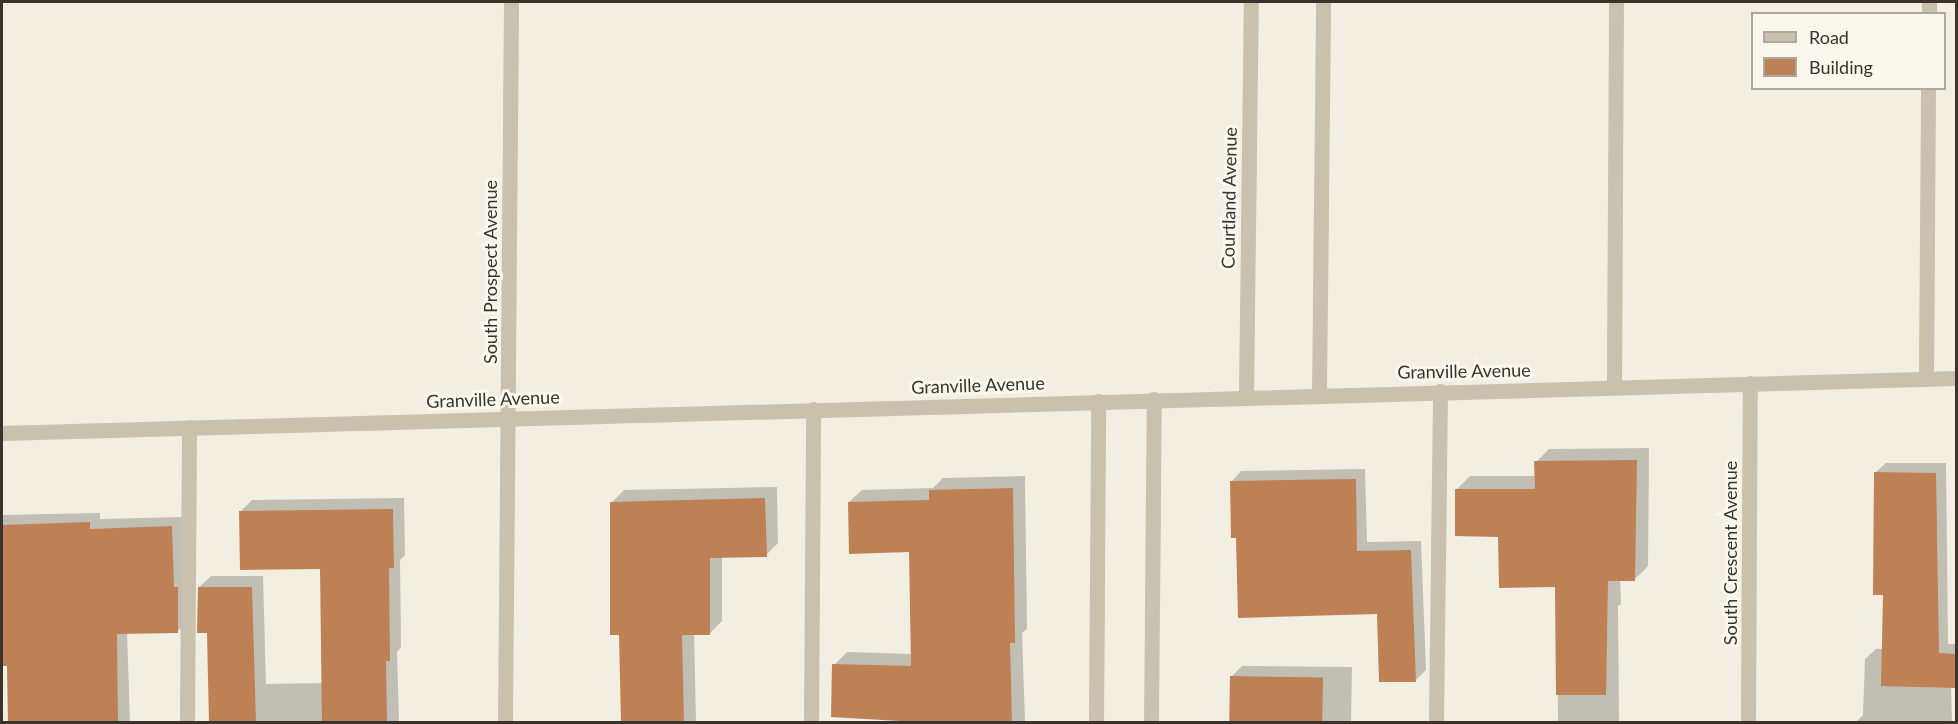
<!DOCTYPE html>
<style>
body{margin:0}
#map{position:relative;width:1958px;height:724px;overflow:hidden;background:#f2eee2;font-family:Lato,sans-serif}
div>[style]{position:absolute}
.shadow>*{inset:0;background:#0003}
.building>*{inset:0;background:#be8055;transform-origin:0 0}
.service>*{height:15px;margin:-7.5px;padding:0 7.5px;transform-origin:7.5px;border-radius:7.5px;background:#cac0ae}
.minor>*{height:15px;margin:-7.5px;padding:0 7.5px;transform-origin:7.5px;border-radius:7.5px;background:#cac0ae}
span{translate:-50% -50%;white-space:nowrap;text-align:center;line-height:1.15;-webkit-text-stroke:6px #faf7ef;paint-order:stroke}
.street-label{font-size:18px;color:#3a332c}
.frame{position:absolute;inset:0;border:3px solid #3a332c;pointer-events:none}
.legend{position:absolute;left:1751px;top:12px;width:195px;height:78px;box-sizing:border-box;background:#faf7ef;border:2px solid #ada9a1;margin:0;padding:8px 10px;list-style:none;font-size:18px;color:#3a332c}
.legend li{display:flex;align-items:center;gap:12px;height:30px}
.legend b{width:30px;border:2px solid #ada9a1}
</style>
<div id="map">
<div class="shadow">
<i style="clip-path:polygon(1649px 448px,1648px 566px,1635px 579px,1620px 579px,1621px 604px,1618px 606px,1619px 722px,1558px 722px,1557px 586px,1499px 535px,1457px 489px,1470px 476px,1536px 476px,1536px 462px,1549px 449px)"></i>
<i style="clip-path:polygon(1886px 463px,1946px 463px,1948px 644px,1956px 644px,1956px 687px,1951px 687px,1952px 722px,1856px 722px,1863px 715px,1865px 659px,1876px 649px,1884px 649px,1885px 593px,1875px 473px)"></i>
<i style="clip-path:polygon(1365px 469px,1367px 542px,1421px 541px,1426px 670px,1416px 680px,1378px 612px,1237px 536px,1232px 481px,1241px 471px)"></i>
<i style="clip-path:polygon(1025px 476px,1027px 629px,1022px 633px,1025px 722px,928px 722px,834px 665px,847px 652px,912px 654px,911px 551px,849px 502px,862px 490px,933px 488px,943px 478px)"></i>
<i style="clip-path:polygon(777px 487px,778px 543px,766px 555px,722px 556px,722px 621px,710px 633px,694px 633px,696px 722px,623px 722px,621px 634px,612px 502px,624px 490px)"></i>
<i style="clip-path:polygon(404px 498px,405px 555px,400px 560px,401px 647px,397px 652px,399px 722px,212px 722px,209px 631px,199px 587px,211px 576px,263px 576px,266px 684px,323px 683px,322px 568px,240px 512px,252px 500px)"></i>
<i style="clip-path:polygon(100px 513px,100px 519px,182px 517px,188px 621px,177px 632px,127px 632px,130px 722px,10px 722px,9px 664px,2px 665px,2px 515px)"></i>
<i style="clip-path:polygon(1242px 666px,1352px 667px,1351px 722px,1230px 722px,1232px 676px)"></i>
</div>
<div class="building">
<i style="clip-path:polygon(1637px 460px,1635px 581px,1608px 581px,1606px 695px,1556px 695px,1555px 587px,1499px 588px,1498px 537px,1455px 536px,1455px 489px,1535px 489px,1534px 461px)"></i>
<i style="clip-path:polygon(1874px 472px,1936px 473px,1939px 653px,1956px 654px,1956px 688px,1881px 686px,1883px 595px,1873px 595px)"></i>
<i style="clip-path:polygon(1356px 479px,1357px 551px,1411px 550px,1416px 682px,1379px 682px,1377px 614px,1238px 618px,1236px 538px,1231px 538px,1230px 481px)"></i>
<i style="clip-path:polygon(1013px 488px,1015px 643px,1010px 643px,1012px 723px,935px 723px,831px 717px,832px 664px,911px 666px,909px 552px,849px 554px,848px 502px,929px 500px,929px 490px)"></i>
<i style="clip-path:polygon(765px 498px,767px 557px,710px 558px,710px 635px,682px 635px,684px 723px,621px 723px,619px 635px,610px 635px,610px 502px)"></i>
<i style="clip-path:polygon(393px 509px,394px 568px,389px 568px,390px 661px,386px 661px,387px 723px,322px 723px,320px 569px,240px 570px,239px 511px)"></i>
<i style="clip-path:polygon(90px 522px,90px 529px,172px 526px,174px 587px,178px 587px,178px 633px,117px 634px,118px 723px,8px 723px,7px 666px,2px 666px,2px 525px)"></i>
<i style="clip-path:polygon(198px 587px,252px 587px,256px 723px,209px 723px,207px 633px,197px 633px)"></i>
<i style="left:1230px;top:676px;width:93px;height:47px;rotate:1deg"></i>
</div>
<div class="service">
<i style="left:1614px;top:386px;width:384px;rotate:-89.7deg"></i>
<i style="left:187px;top:722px;width:295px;rotate:-89.6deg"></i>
<i style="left:811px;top:722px;width:313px;rotate:-89.6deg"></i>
<i style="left:1436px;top:722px;width:331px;rotate:-89.3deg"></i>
</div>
<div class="minor">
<i style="left:1929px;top:14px;width:12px;rotate:-90deg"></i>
<i style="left:1926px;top:379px;width:291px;rotate:-89.6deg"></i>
<i style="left:1319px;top:394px;width:392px;rotate:-89.4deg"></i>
<i style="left:1246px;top:396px;width:394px;rotate:-89.3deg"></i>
<i style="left:2px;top:433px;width:1955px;rotate:-1.61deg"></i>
<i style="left:505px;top:722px;width:720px;rotate:-89.52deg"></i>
<i style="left:1096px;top:722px;width:321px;rotate:-89.6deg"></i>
<i style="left:1151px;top:722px;width:323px;rotate:-89.5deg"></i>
<i style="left:1748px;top:722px;width:339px;rotate:-89.7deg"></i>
</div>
<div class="street-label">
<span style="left:1229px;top:198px;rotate:-89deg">Courtland Avenue</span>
<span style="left:490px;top:272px;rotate:-90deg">South Prospect Avenue</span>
<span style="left:1464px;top:371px;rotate:-1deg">Granville Avenue</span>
<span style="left:978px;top:385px;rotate:-2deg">Granville Avenue</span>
<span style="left:493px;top:399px;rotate:-2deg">Granville Avenue</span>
<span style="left:1730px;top:553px;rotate:-90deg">South Crescent Avenue</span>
</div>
<div class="frame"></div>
<ul class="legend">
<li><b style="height:8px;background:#cac0ae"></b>Road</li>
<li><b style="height:16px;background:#be8055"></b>Building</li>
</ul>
</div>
